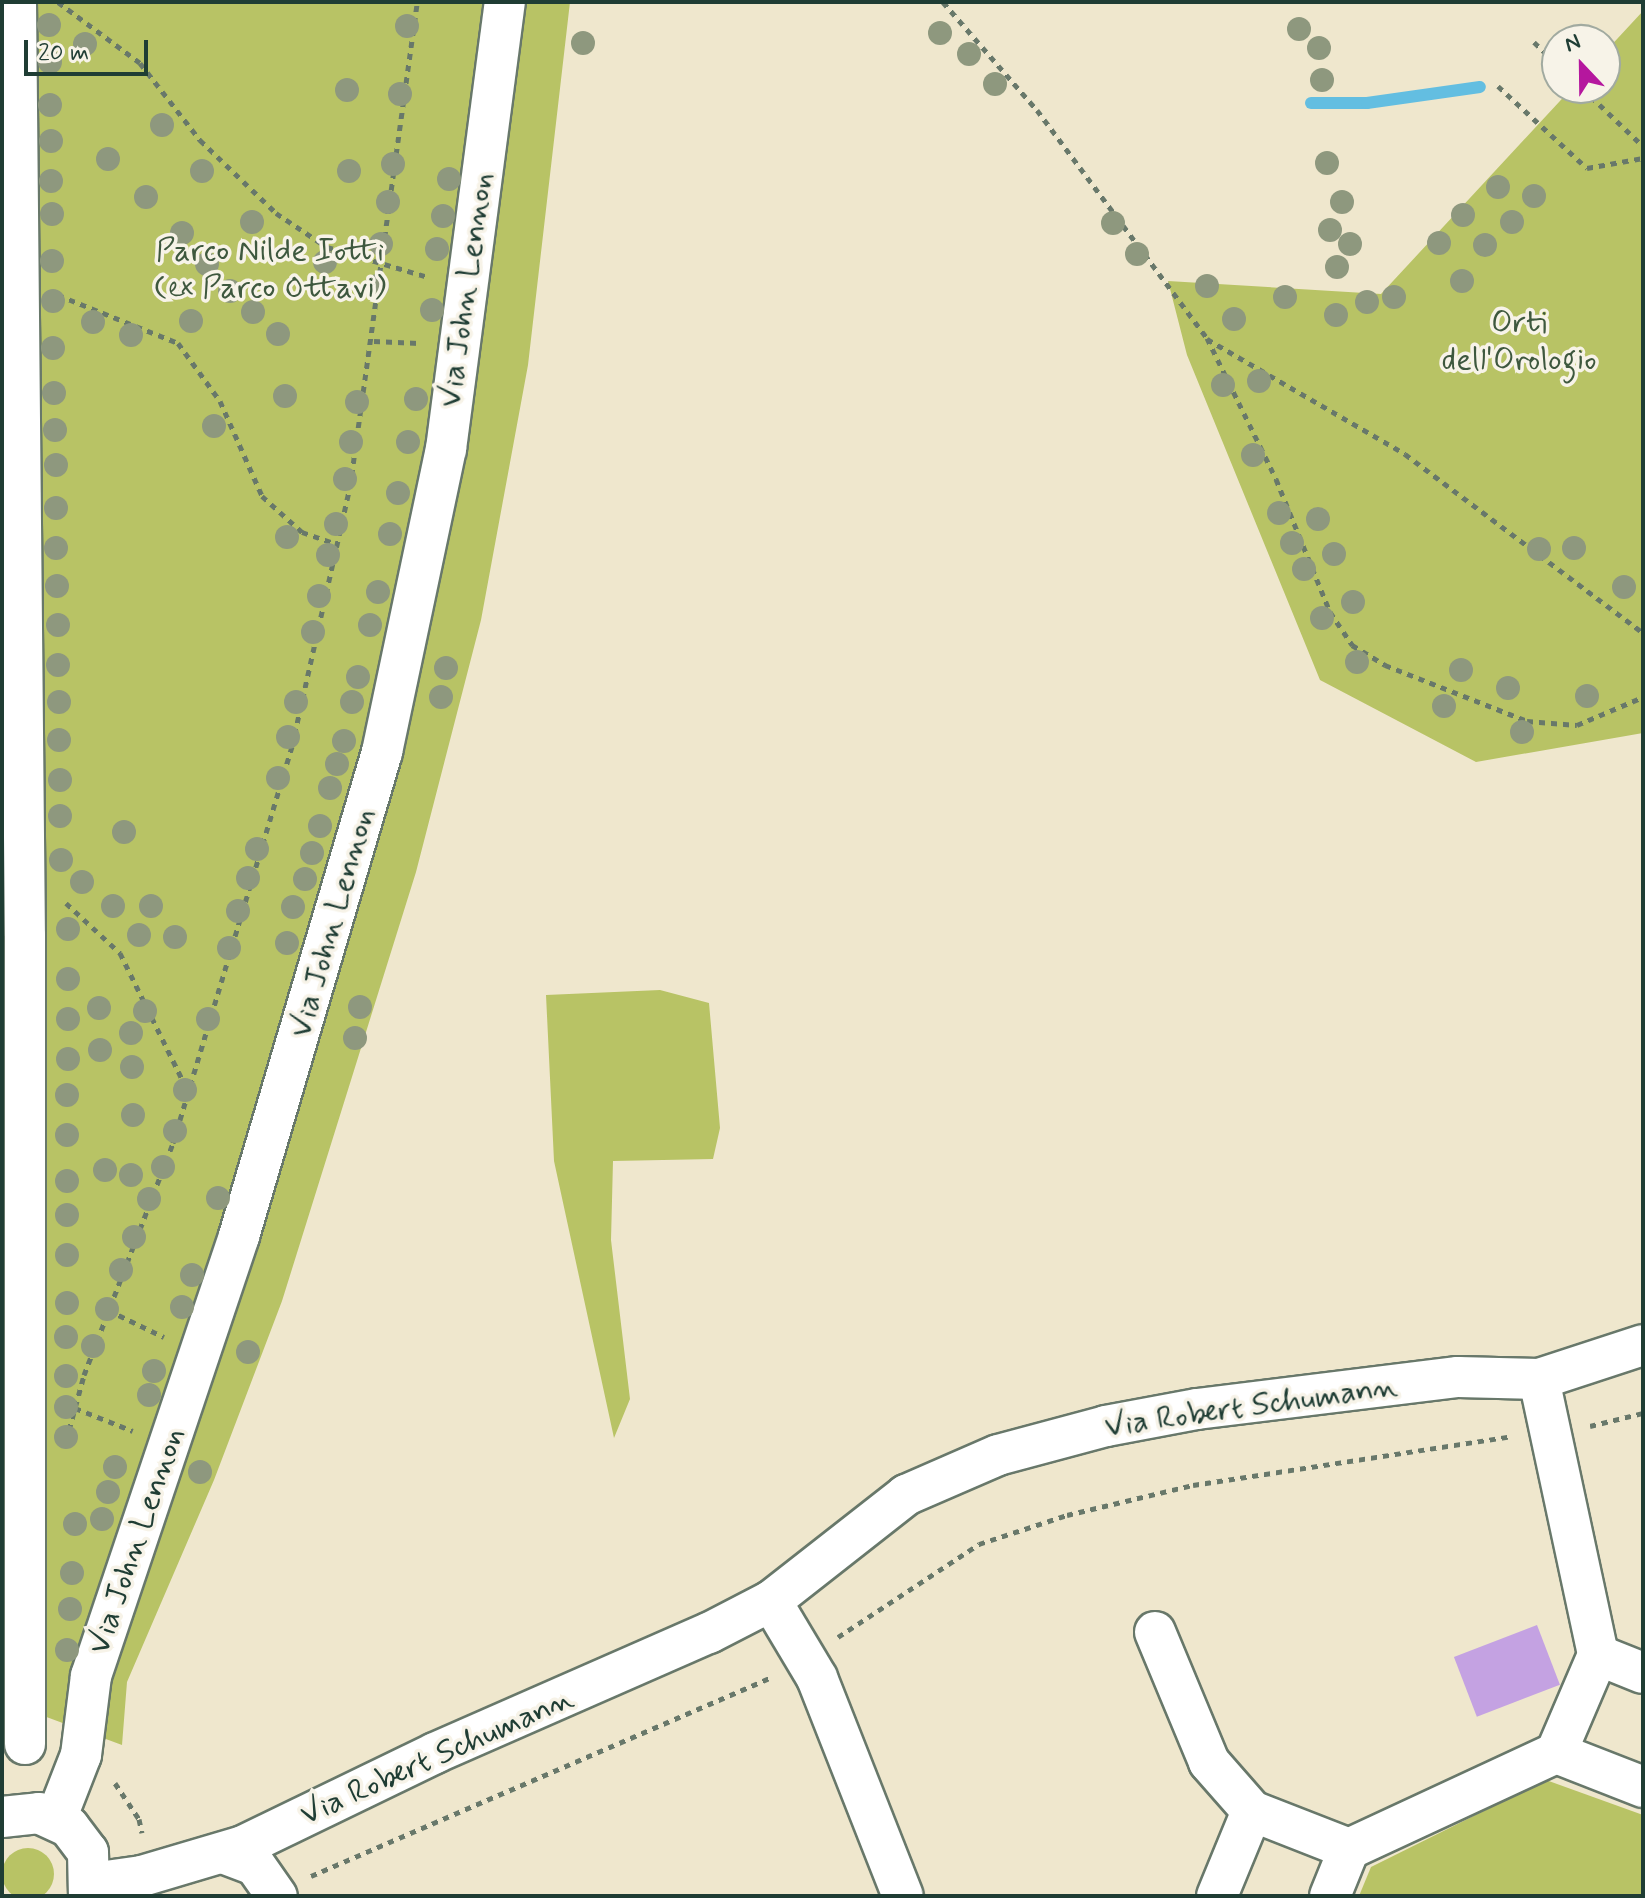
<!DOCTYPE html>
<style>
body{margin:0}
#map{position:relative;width:1645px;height:1898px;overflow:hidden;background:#efe7cd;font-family:Mynerve,sans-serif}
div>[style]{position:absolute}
.green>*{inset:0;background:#b8c365}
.round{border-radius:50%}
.stream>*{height:12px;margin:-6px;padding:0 6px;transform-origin:6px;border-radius:6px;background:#63bee1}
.building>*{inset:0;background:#c4a2e2;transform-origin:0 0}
.path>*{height:5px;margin-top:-2.5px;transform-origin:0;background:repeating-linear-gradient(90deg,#68786a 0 6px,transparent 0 12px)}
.roads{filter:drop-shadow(2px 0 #68786a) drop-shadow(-2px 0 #68786a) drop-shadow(0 2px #68786a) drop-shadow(0 -2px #68786a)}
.minor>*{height:40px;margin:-20px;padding:0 20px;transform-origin:20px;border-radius:20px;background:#fff}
.trees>*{width:24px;height:24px;margin:-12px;border-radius:50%;background:#8e987e}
span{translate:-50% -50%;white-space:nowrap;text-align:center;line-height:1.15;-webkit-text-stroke:7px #f7f3e8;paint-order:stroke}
.park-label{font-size:32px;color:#3e583e}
.street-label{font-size:32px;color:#1f3d34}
.frame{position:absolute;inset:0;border:4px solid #1f3d34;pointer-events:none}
.north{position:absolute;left:1541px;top:24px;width:80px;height:80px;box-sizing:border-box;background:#f7f3e8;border:2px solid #a1aaa0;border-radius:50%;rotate:338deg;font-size:22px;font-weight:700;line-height:32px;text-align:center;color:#1f3d34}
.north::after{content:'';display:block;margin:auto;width:28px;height:36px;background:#b5179e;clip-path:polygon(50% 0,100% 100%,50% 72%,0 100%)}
.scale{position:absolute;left:24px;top:40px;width:124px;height:36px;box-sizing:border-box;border:4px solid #1f3d34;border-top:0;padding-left:10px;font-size:24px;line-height:28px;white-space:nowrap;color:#1f3d34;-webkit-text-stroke:6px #f7f3e8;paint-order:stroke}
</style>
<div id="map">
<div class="green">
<i style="clip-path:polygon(2px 2px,570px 2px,528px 365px,481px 620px,416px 872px,282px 1301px,214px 1480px,127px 1682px,122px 1745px,6px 1702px,2px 1692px)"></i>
<i style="clip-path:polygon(1643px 11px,1643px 733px,1476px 762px,1320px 680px,1187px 355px,1168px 281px,1381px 294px,1572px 88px,1605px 88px,1605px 52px)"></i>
<i style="clip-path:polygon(660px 990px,709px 1003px,720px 1128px,713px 1159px,613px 1161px,611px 1240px,630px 1399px,614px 1438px,554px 1161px,546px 995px)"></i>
<i style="clip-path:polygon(1546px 1780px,1643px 1815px,1643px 1896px,1359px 1896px,1371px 1867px)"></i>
<i class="round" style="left:2px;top:1848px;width:52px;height:52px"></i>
</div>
<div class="stream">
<i style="left:1311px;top:103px;width:56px"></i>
<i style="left:1367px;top:103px;width:114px;rotate:-8.1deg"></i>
</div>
<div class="building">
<i style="left:1537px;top:1625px;width:64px;height:89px;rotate:69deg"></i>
</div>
<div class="path">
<i style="left:58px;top:2px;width:102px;rotate:36.6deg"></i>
<i style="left:140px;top:63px;width:98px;rotate:52.1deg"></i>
<i style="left:200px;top:140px;width:105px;rotate:43.8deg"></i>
<i style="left:276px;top:213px;width:61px;rotate:33.7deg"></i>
<i style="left:327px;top:247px;width:105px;rotate:16.5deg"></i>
<i style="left:943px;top:2px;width:143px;rotate:49deg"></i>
<i style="left:1037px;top:110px;width:284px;rotate:53.3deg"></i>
<i style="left:1207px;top:338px;width:157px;rotate:63.9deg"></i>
<i style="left:1276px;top:479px;width:144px;rotate:67.9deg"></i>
<i style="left:1330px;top:612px;width:40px;rotate:56deg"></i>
<i style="left:1352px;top:645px;width:39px;rotate:31deg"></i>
<i style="left:1385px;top:665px;width:153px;rotate:21.5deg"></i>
<i style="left:1527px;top:721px;width:50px;rotate:4.6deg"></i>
<i style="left:1577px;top:725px;width:72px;rotate:-23deg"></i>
<i style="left:1534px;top:42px;width:32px;rotate:44deg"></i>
<i style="left:1498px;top:86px;width:121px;rotate:42.7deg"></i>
<i style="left:1587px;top:168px;width:57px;rotate:-10.1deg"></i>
<i style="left:1582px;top:88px;width:84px;rotate:43.6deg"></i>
<i style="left:58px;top:295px;width:129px;rotate:21.8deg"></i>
<i style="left:178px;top:343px;width:72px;rotate:54.1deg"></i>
<i style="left:220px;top:401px;width:104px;rotate:66.1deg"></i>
<i style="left:262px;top:496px;width:54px;rotate:42deg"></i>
<i style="left:302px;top:532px;width:37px;rotate:19deg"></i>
<i style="left:1207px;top:339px;width:229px;rotate:30.1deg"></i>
<i style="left:1405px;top:454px;width:298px;rotate:36.9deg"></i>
<i style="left:374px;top:341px;width:45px;rotate:2.5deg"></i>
<i style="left:66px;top:903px;width:74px;rotate:42.8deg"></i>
<i style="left:120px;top:953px;width:152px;rotate:63.8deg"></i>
<i style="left:108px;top:1310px;width:62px;rotate:25.7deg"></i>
<i style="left:75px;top:1408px;width:62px;rotate:21.6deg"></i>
<i style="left:1590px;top:1426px;width:55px;rotate:-13.8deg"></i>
<i style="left:69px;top:1430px;width:57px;rotate:-74.7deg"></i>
<i style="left:84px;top:1375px;width:248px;rotate:-69deg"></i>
<i style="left:173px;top:1143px;width:414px;rotate:-73.3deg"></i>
<i style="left:292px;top:746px;width:265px;rotate:-77.4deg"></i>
<i style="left:350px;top:487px;width:490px;rotate:-82.1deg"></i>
<i style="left:838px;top:1637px;width:169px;rotate:-33.4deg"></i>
<i style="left:979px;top:1544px;width:93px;rotate:-18.2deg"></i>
<i style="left:1067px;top:1515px;width:130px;rotate:-13.4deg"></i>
<i style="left:1193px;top:1485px;width:323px;rotate:-8.7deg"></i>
<i style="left:115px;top:1783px;width:43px;rotate:56.3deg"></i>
<i style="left:139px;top:1819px;width:14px;rotate:78deg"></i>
<i style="left:311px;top:1876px;width:502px;rotate:-23.35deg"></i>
</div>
<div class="roads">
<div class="minor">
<i style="left:16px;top:2px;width:934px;rotate:89.45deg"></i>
<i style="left:25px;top:936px;width:808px;rotate:90deg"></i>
<i style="left:1539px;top:1379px;width:282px;rotate:77.9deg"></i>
<i style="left:771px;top:1601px;width:90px;rotate:59.1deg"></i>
<i style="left:817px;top:1678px;width:234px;rotate:68.5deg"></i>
<i style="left:1155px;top:1632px;width:141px;rotate:67.4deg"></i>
<i style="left:1209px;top:1762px;width:65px;rotate:48.7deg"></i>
<i style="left:1556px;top:1753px;width:93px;rotate:21.3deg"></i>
<i style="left:2px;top:1817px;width:37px;rotate:-6deg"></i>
<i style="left:39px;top:1813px;width:33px;rotate:25deg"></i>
<i style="left:69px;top:1827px;width:31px;rotate:53deg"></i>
<i style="left:88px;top:1852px;width:44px;rotate:88.7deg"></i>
<i style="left:56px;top:1819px;width:69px;rotate:-68.7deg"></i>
<i style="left:81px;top:1755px;width:80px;rotate:-82.8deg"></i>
<i style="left:91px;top:1676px;width:464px;rotate:-71.4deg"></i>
<i style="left:239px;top:1236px;width:505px;rotate:-73.54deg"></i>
<i style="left:382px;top:752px;width:310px;rotate:-78.1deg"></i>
<i style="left:446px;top:449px;width:451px;rotate:-82.5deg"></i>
<i style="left:223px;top:1853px;width:34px;rotate:21deg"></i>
<i style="left:255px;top:1865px;width:38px;rotate:55deg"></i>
<i style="left:92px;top:1883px;width:50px;rotate:-8deg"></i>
<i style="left:142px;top:1876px;width:105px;rotate:-16.5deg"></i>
<i style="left:243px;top:1846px;width:213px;rotate:-25.8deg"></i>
<i style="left:435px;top:1753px;width:299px;rotate:-23.7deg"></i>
<i style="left:709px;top:1633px;width:70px;rotate:-27.3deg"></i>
<i style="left:771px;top:1601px;width:172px;rotate:-38.1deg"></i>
<i style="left:906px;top:1495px;width:100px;rotate:-23.5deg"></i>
<i style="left:998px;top:1455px;width:112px;rotate:-15deg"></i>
<i style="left:1106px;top:1426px;width:93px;rotate:-10.6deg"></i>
<i style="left:1197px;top:1409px;width:263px;rotate:-7deg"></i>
<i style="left:1458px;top:1377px;width:81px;rotate:1.4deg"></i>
<i style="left:1539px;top:1379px;width:109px;rotate:-18.1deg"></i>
<i style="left:1217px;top:1896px;width:92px;rotate:-67.6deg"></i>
<i style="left:1252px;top:1811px;width:104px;rotate:21.4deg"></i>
<i style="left:1349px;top:1849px;width:228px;rotate:-24.9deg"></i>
<i style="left:1556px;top:1753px;width:107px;rotate:-66.8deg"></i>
<i style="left:1598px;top:1655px;width:48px;rotate:21.8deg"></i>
<i style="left:1330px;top:1896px;width:51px;rotate:-68deg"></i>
</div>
</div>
<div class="trees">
<i style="left:49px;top:25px"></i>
<i style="left:407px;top:26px"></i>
<i style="left:1299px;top:29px"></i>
<i style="left:940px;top:33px"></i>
<i style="left:583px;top:43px"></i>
<i style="left:85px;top:44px"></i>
<i style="left:1319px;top:48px"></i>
<i style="left:969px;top:54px"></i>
<i style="left:50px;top:62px"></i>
<i style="left:1322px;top:80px"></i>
<i style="left:995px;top:84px"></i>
<i style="left:347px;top:90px"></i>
<i style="left:400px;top:94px"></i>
<i style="left:50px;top:105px"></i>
<i style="left:162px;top:125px"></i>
<i style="left:51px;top:141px"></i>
<i style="left:108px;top:159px"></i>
<i style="left:1327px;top:163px"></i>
<i style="left:393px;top:164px"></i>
<i style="left:202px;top:171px"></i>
<i style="left:349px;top:171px"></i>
<i style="left:449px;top:179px"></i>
<i style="left:51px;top:181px"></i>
<i style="left:1498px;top:187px"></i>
<i style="left:1534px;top:196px"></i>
<i style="left:146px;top:197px"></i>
<i style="left:388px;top:202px"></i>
<i style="left:1342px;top:202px"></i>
<i style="left:52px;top:214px"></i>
<i style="left:1463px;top:215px"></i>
<i style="left:443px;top:216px"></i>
<i style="left:252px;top:222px"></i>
<i style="left:1512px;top:222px"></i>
<i style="left:1113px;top:223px"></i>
<i style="left:1330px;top:230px"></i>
<i style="left:182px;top:233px"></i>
<i style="left:1439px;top:243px"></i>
<i style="left:381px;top:244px"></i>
<i style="left:1350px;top:244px"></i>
<i style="left:1485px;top:245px"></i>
<i style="left:437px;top:249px"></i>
<i style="left:1137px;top:254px"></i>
<i style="left:52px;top:261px"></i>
<i style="left:325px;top:262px"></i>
<i style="left:207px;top:264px"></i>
<i style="left:1337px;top:267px"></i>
<i style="left:1462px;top:281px"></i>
<i style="left:377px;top:286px"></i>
<i style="left:1207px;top:286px"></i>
<i style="left:230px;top:291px"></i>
<i style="left:1285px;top:297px"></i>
<i style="left:1394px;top:297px"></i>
<i style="left:53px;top:301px"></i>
<i style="left:1367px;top:302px"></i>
<i style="left:432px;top:310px"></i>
<i style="left:253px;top:312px"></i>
<i style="left:1336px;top:315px"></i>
<i style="left:1234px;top:319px"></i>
<i style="left:191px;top:321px"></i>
<i style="left:93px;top:322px"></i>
<i style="left:278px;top:334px"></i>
<i style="left:131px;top:335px"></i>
<i style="left:53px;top:348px"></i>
<i style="left:1259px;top:381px"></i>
<i style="left:1223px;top:385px"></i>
<i style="left:54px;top:393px"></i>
<i style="left:285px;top:396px"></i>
<i style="left:416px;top:399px"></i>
<i style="left:357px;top:402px"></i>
<i style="left:214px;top:426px"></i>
<i style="left:55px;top:430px"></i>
<i style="left:351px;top:442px"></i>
<i style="left:408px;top:442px"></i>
<i style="left:1253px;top:455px"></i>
<i style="left:56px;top:465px"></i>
<i style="left:345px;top:479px"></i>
<i style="left:398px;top:493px"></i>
<i style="left:56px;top:508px"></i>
<i style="left:1279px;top:513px"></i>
<i style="left:1318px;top:519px"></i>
<i style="left:336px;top:524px"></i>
<i style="left:390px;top:534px"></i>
<i style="left:287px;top:537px"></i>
<i style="left:1292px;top:543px"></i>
<i style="left:56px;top:548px"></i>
<i style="left:1574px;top:548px"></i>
<i style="left:1539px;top:549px"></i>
<i style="left:1334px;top:554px"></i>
<i style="left:328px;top:555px"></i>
<i style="left:1304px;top:569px"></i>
<i style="left:57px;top:586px"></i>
<i style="left:1624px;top:587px"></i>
<i style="left:378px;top:592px"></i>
<i style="left:319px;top:596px"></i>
<i style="left:1353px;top:602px"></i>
<i style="left:1322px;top:618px"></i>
<i style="left:58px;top:625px"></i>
<i style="left:370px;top:625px"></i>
<i style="left:313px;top:632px"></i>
<i style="left:1357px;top:662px"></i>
<i style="left:58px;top:665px"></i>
<i style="left:446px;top:668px"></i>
<i style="left:1461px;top:670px"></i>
<i style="left:358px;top:677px"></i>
<i style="left:1508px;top:688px"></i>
<i style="left:1587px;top:696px"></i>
<i style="left:441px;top:697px"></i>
<i style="left:59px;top:702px"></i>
<i style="left:296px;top:702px"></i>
<i style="left:352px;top:702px"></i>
<i style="left:1444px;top:706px"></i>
<i style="left:1522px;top:732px"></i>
<i style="left:288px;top:737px"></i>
<i style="left:59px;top:740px"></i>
<i style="left:344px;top:741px"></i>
<i style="left:337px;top:764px"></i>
<i style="left:278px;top:778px"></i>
<i style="left:60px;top:780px"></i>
<i style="left:330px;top:788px"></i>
<i style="left:60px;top:816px"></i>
<i style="left:320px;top:826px"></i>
<i style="left:124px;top:832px"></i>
<i style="left:257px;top:849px"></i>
<i style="left:312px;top:853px"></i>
<i style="left:61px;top:860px"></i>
<i style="left:248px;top:878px"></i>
<i style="left:305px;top:879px"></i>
<i style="left:82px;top:882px"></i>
<i style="left:113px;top:906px"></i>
<i style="left:151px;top:906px"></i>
<i style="left:293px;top:907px"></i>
<i style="left:238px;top:911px"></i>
<i style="left:68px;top:929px"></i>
<i style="left:139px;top:935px"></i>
<i style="left:175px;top:937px"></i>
<i style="left:287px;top:943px"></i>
<i style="left:229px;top:948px"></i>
<i style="left:68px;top:979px"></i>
<i style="left:360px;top:1007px"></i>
<i style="left:99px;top:1008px"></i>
<i style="left:145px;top:1011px"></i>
<i style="left:68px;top:1019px"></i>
<i style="left:208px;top:1019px"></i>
<i style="left:131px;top:1033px"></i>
<i style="left:355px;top:1038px"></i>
<i style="left:100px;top:1050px"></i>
<i style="left:68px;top:1059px"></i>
<i style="left:132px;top:1067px"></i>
<i style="left:185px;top:1090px"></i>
<i style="left:67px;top:1095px"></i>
<i style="left:133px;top:1115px"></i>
<i style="left:175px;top:1131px"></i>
<i style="left:67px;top:1135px"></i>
<i style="left:163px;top:1167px"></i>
<i style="left:105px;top:1170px"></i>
<i style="left:131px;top:1175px"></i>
<i style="left:67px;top:1181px"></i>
<i style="left:218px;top:1198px"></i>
<i style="left:149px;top:1199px"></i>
<i style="left:67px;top:1215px"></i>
<i style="left:134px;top:1237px"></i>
<i style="left:67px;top:1255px"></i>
<i style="left:121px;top:1270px"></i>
<i style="left:192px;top:1275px"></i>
<i style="left:67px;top:1303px"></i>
<i style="left:182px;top:1307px"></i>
<i style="left:107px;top:1309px"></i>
<i style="left:66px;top:1337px"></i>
<i style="left:93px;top:1346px"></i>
<i style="left:248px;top:1352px"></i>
<i style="left:154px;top:1371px"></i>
<i style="left:66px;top:1376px"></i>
<i style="left:149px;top:1395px"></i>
<i style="left:66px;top:1407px"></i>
<i style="left:66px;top:1437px"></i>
<i style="left:115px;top:1467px"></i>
<i style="left:200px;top:1472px"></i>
<i style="left:108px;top:1492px"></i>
<i style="left:102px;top:1519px"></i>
<i style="left:75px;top:1524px"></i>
<i style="left:72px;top:1573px"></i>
<i style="left:70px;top:1609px"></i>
<i style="left:67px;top:1650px"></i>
</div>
<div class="park-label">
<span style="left:270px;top:270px">Parco Nilde Iotti<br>(ex Parco Ottavi)</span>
<span style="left:1519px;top:342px">Orti<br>dell'Orologio</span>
</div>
<div class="street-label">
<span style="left:467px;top:290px;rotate:-82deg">Via John Lennon</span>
<span style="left:333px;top:923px;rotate:-74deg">Via John Lennon</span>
<span style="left:1251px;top:1407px;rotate:-8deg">Via Robert Schumann</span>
<span style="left:137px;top:1541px;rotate:-71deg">Via John Lennon</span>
<span style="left:437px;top:1757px;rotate:-24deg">Via Robert Schumann</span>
</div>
<div class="frame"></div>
<div class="north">N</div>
<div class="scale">20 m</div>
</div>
